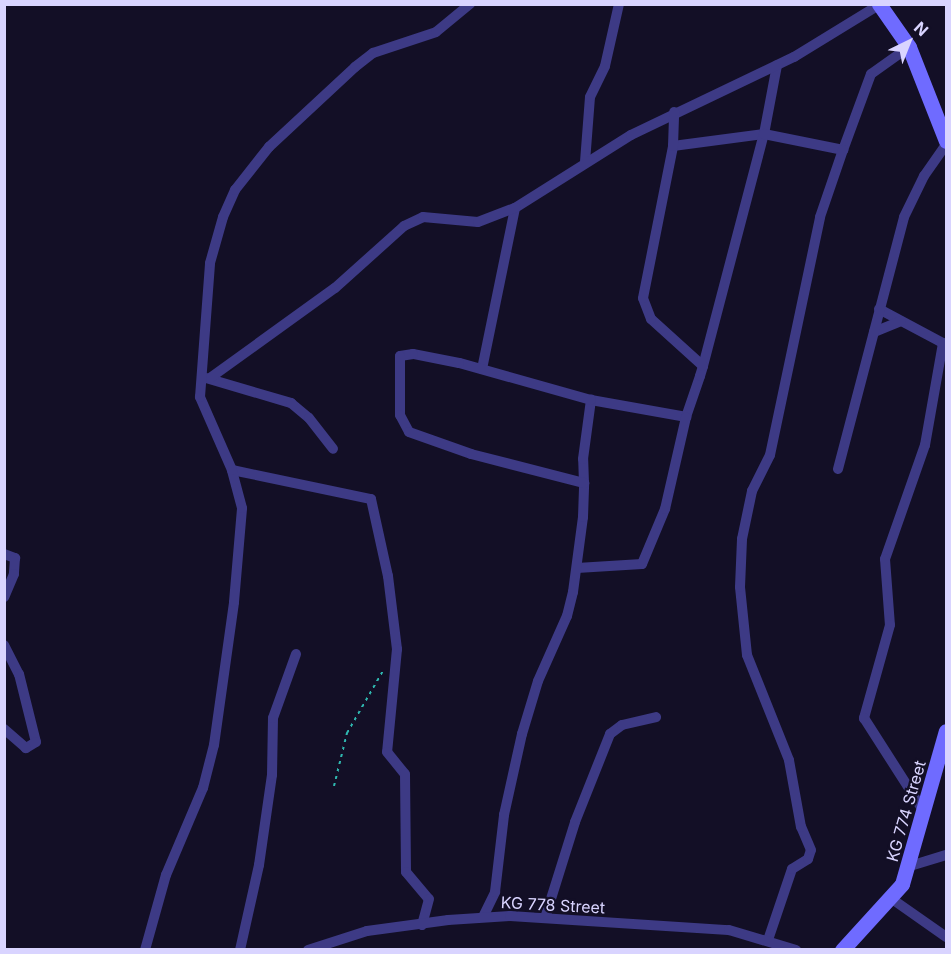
<!DOCTYPE html>
<style>
body{margin:0}
#map{position:relative;width:951px;height:954px;overflow:hidden;background:#130f26;font-family:Inter,sans-serif}
div>[style]{position:absolute}
.path>*{height:2px;margin-top:-1px;transform-origin:0;background:repeating-linear-gradient(90deg,#2fb8b0 0 3px,transparent 0 7.5px)}
.street>*{height:10px;margin:-5px;padding:0 5px;transform-origin:5px;border-radius:5px;background:#3d3a85}
.secondary>*{height:15px;margin:-7.5px;padding:0 7.5px;transform-origin:7.5px;border-radius:7.5px;background:#6f6bff}
span{translate:-50% -50%;white-space:nowrap;text-align:center;line-height:1.15;-webkit-text-stroke:4.5px #130f26;paint-order:stroke}
.street-label{font-size:16px;color:#d9d4ff}
.frame{position:absolute;inset:0;border:6px solid #d9d4ff;pointer-events:none}
.north{position:absolute;left:879px;top:12px;width:60px;height:60px;-webkit-text-stroke:4px #130f26;paint-order:stroke;rotate:43deg;font-size:16px;font-weight:700;line-height:24px;text-align:center;color:#d9d4ff}
.north::after{content:'';display:block;margin:auto;width:21px;height:27px;background:#d9d4ff;clip-path:polygon(50% 0,100% 100%,50% 72%,0 100%)}
</style>
<div id="map">
<div class="path">
<i style="left:334px;top:786px;width:55px;rotate:-76.2deg"></i>
<i style="left:347px;top:733px;width:74px;rotate:-60deg"></i>
</div>
<div class="street">
<i style="left:673px;top:146px;width:92px;rotate:-7.5deg"></i>
<i style="left:764px;top:134px;width:70px;rotate:-79.3deg"></i>
<i style="left:585px;top:162px;width:65px;rotate:-85.6deg"></i>
<i style="left:590px;top:97px;width:34px;rotate:-64deg"></i>
<i style="left:605px;top:66px;width:64px;rotate:-77.3deg"></i>
<i style="left:879px;top:309px;width:72px;rotate:28deg"></i>
<i style="left:943px;top:343px;width:104px;rotate:100deg"></i>
<i style="left:925px;top:445px;width:121px;rotate:109.3deg"></i>
<i style="left:885px;top:559px;width:66px;rotate:85.7deg"></i>
<i style="left:890px;top:625px;width:97px;rotate:105.6deg"></i>
<i style="left:864px;top:718px;width:112px;rotate:57.4deg"></i>
<i style="left:874px;top:332px;width:29px;rotate:-22deg"></i>
<i style="left:703px;top:366px;width:240px;rotate:-75.3deg"></i>
<i style="left:764px;top:134px;width:81px;rotate:11.4deg"></i>
<i style="left:843px;top:150px;width:81px;rotate:-69.8deg"></i>
<i style="left:871px;top:74px;width:47px;rotate:-35.4deg"></i>
<i style="left:482px;top:369px;width:164px;rotate:-78.4deg"></i>
<i style="left:515px;top:208px;width:137px;rotate:-32.2deg"></i>
<i style="left:631px;top:135px;width:181px;rotate:-25.6deg"></i>
<i style="left:794px;top:57px;width:100px;rotate:-31.5deg"></i>
<i style="left:206px;top:378px;width:89px;rotate:16.4deg"></i>
<i style="left:291px;top:403px;width:23px;rotate:40deg"></i>
<i style="left:309px;top:418px;width:39px;rotate:52deg"></i>
<i style="left:210px;top:378px;width:154px;rotate:-35.8deg"></i>
<i style="left:335px;top:288px;width:93px;rotate:-41.9deg"></i>
<i style="left:404px;top:226px;width:21px;rotate:-25deg"></i>
<i style="left:423px;top:217px;width:55px;rotate:5.2deg"></i>
<i style="left:478px;top:222px;width:40px;rotate:-21deg"></i>
<i style="left:591px;top:400px;width:97px;rotate:10.1deg"></i>
<i style="left:686px;top:417px;width:43px;rotate:-71.1deg"></i>
<i style="left:700px;top:376px;width:10px;rotate:-73deg"></i>
<i style="left:703px;top:366px;width:70px;rotate:-137.9deg"></i>
<i style="left:651px;top:319px;width:22px;rotate:-111deg"></i>
<i style="left:643px;top:298px;width:155px;rotate:-78.8deg"></i>
<i style="left:673px;top:146px;width:34px;rotate:-88deg"></i>
<i style="left:838px;top:469px;width:260px;rotate:-75.3deg"></i>
<i style="left:904px;top:217px;width:46px;rotate:-64deg"></i>
<i style="left:924px;top:176px;width:38px;rotate:-55deg"></i>
<i style="left:232px;top:470px;width:142px;rotate:11.8deg"></i>
<i style="left:371px;top:499px;width:79px;rotate:77.6deg"></i>
<i style="left:388px;top:576px;width:74px;rotate:83deg"></i>
<i style="left:397px;top:649px;width:103px;rotate:95.5deg"></i>
<i style="left:387px;top:752px;width:28px;rotate:51deg"></i>
<i style="left:405px;top:774px;width:98px;rotate:89.4deg"></i>
<i style="left:406px;top:872px;width:35px;rotate:50deg"></i>
<i style="left:429px;top:899px;width:27px;rotate:105deg"></i>
<i style="left:4px;top:554px;width:12px;rotate:20deg"></i>
<i style="left:15px;top:558px;width:16px;rotate:94deg"></i>
<i style="left:14px;top:574px;width:25px;rotate:113deg"></i>
<i style="left:577px;top:568px;width:65px;rotate:-3.5deg"></i>
<i style="left:642px;top:564px;width:60px;rotate:-67.3deg"></i>
<i style="left:665px;top:509px;width:94px;rotate:-77.1deg"></i>
<i style="left:4px;top:645px;width:33px;rotate:63deg"></i>
<i style="left:19px;top:674px;width:70px;rotate:76deg"></i>
<i style="left:36px;top:742px;width:12px;rotate:149deg"></i>
<i style="left:26px;top:748px;width:29px;rotate:-139deg"></i>
<i style="left:910px;top:866px;width:38px;rotate:-17deg"></i>
<i style="left:892px;top:899px;width:66px;rotate:35.1deg"></i>
<i style="left:483px;top:917px;width:28px;rotate:-64deg"></i>
<i style="left:495px;top:892px;width:78px;rotate:-83.3deg"></i>
<i style="left:504px;top:815px;width:83px;rotate:-77.5deg"></i>
<i style="left:522px;top:734px;width:55px;rotate:-73.2deg"></i>
<i style="left:538px;top:681px;width:71px;rotate:-66deg"></i>
<i style="left:567px;top:616px;width:25px;rotate:-76deg"></i>
<i style="left:573px;top:592px;width:76px;rotate:-82.4deg"></i>
<i style="left:583px;top:517px;width:34px;rotate:-88deg"></i>
<i style="left:584px;top:483px;width:24px;rotate:-92deg"></i>
<i style="left:583px;top:459px;width:60px;rotate:-82.3deg"></i>
<i style="left:591px;top:400px;width:137px;rotate:-164.3deg"></i>
<i style="left:459px;top:363px;width:47px;rotate:-168.9deg"></i>
<i style="left:413px;top:354px;width:13px;rotate:171deg"></i>
<i style="left:400px;top:356px;width:59px;rotate:90deg"></i>
<i style="left:400px;top:415px;width:19px;rotate:62deg"></i>
<i style="left:409px;top:432px;width:66px;rotate:19.5deg"></i>
<i style="left:471px;top:454px;width:117px;rotate:14.4deg"></i>
<i style="left:545px;top:918px;width:101px;rotate:-72.6deg"></i>
<i style="left:575px;top:822px;width:95px;rotate:-68.3deg"></i>
<i style="left:610px;top:734px;width:15px;rotate:-37deg"></i>
<i style="left:622px;top:725px;width:35px;rotate:-13deg"></i>
<i style="left:768px;top:940px;width:75px;rotate:-71.3deg"></i>
<i style="left:792px;top:869px;width:19px;rotate:-32deg"></i>
<i style="left:808px;top:859px;width:9px;rotate:-72deg"></i>
<i style="left:811px;top:850px;width:25px;rotate:-113deg"></i>
<i style="left:801px;top:827px;width:68px;rotate:-100.2deg"></i>
<i style="left:789px;top:760px;width:113px;rotate:-111.8deg"></i>
<i style="left:747px;top:655px;width:68px;rotate:-95.9deg"></i>
<i style="left:740px;top:587px;width:48px;rotate:-87.6deg"></i>
<i style="left:742px;top:539px;width:49px;rotate:-78.2deg"></i>
<i style="left:752px;top:491px;width:40px;rotate:-63.4deg"></i>
<i style="left:770px;top:455px;width:243px;rotate:-78.1deg"></i>
<i style="left:820px;top:217px;width:71px;rotate:-71.1deg"></i>
<i style="left:145px;top:950px;width:78px;rotate:-74.4deg"></i>
<i style="left:166px;top:875px;width:95px;rotate:-67deg"></i>
<i style="left:203px;top:788px;width:44px;rotate:-75.7deg"></i>
<i style="left:214px;top:745px;width:144px;rotate:-82deg"></i>
<i style="left:234px;top:602px;width:94px;rotate:-85.1deg"></i>
<i style="left:242px;top:508px;width:39px;rotate:-105deg"></i>
<i style="left:232px;top:470px;width:80px;rotate:-113.7deg"></i>
<i style="left:200px;top:397px;width:134px;rotate:-85.7deg"></i>
<i style="left:210px;top:263px;width:48px;rotate:-74.2deg"></i>
<i style="left:223px;top:217px;width:30px;rotate:-66deg"></i>
<i style="left:235px;top:190px;width:55px;rotate:-51.7deg"></i>
<i style="left:269px;top:147px;width:117px;rotate:-42.9deg"></i>
<i style="left:355px;top:67px;width:23px;rotate:-38deg"></i>
<i style="left:373px;top:53px;width:66px;rotate:-18.4deg"></i>
<i style="left:436px;top:32px;width:44px;rotate:-39.5deg"></i>
<i style="left:240px;top:950px;width:87px;rotate:-77.4deg"></i>
<i style="left:259px;top:865px;width:91px;rotate:-81.8deg"></i>
<i style="left:272px;top:775px;width:57px;rotate:-89deg"></i>
<i style="left:273px;top:718px;width:68px;rotate:-70.2deg"></i>
<i style="left:308px;top:950px;width:62px;rotate:-17.9deg"></i>
<i style="left:367px;top:931px;width:82px;rotate:-7.7deg"></i>
<i style="left:448px;top:920px;width:62px;rotate:-3.7deg"></i>
<i style="left:510px;top:916px;width:219px;rotate:3.7deg"></i>
<i style="left:729px;top:930px;width:70px;rotate:16.6deg"></i>
</div>
<div class="secondary">
<i style="left:879px;top:4px;width:52px;rotate:55.1deg"></i>
<i style="left:909px;top:47px;width:101px;rotate:68.5deg"></i>
<i style="left:842px;top:950px;width:89px;rotate:-47.7deg"></i>
<i style="left:902px;top:884px;width:159px;rotate:-74deg"></i>
</div>
<div class="street-label">
<span style="left:906px;top:811px;rotate:-74deg">KG 774 Street</span>
<span style="left:553px;top:905px;rotate:3deg">KG 778 Street</span>
</div>
<div class="frame"></div>
<div class="north">N</div>
</div>
